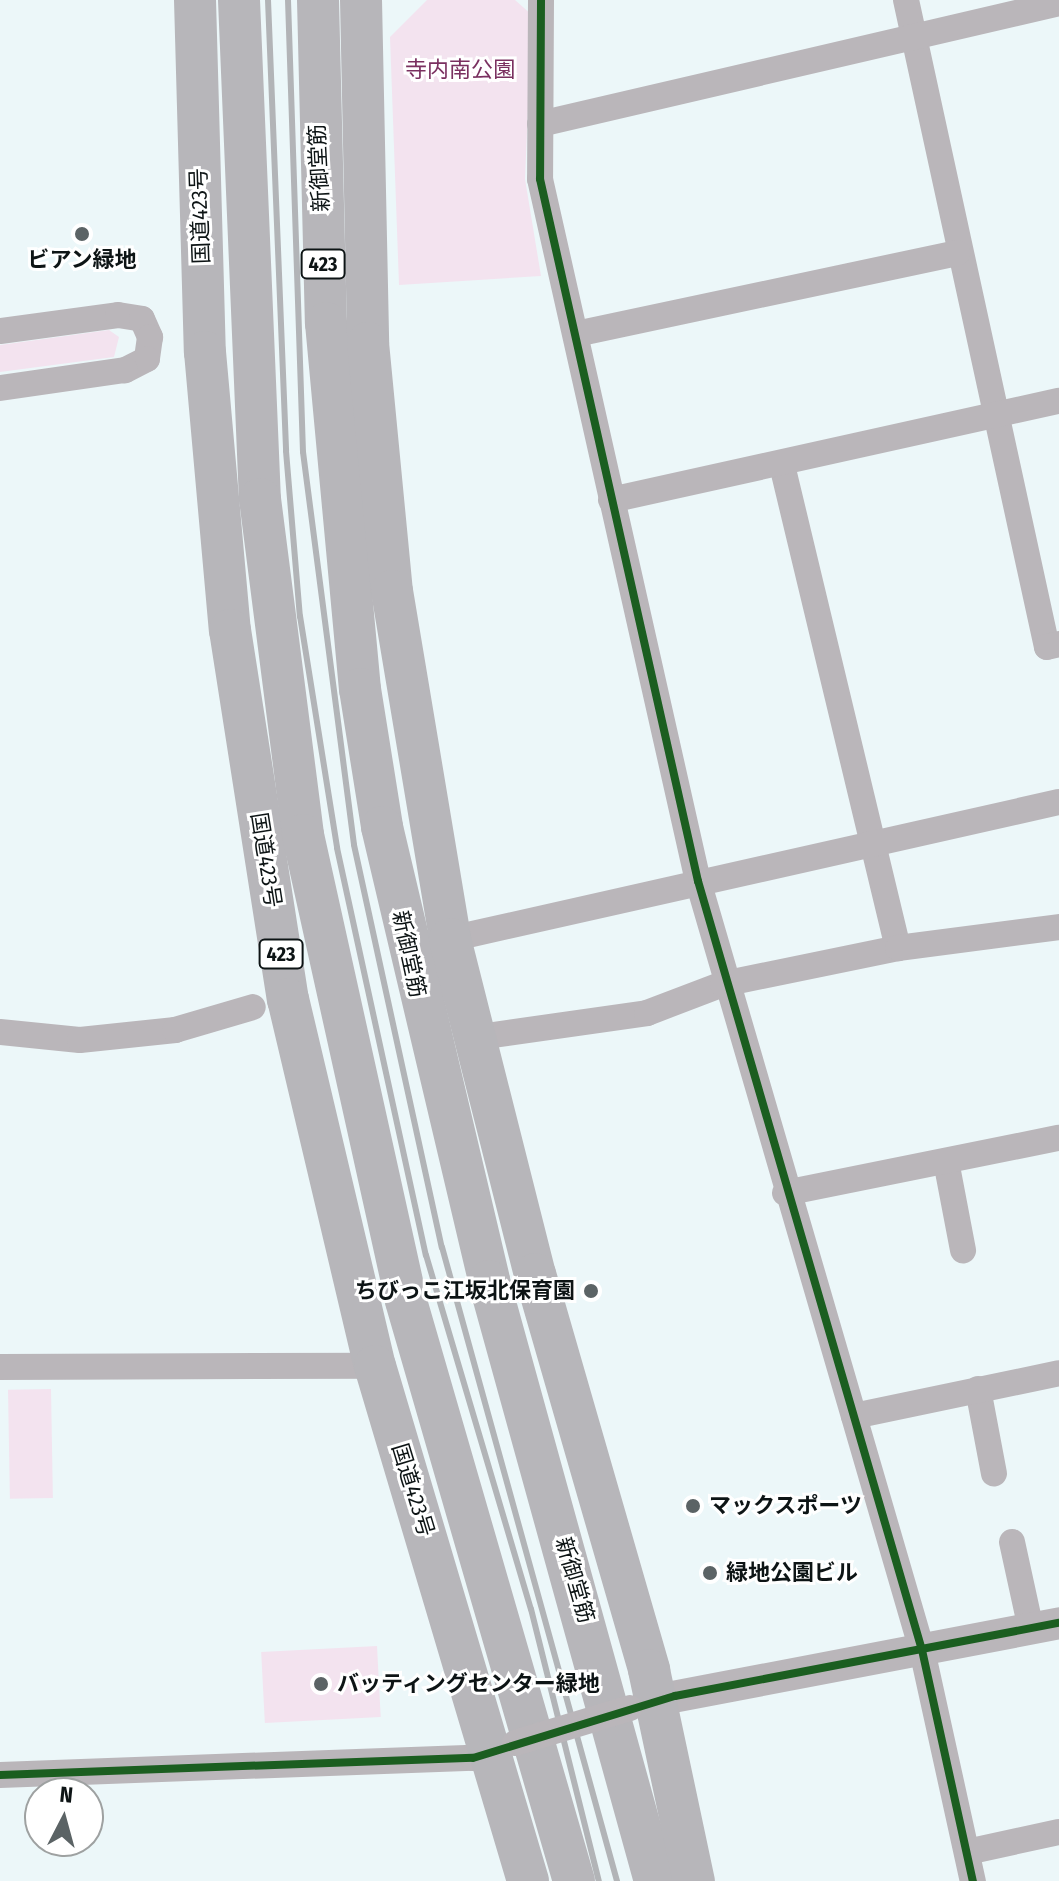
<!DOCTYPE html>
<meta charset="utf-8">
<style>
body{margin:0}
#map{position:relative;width:1059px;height:1881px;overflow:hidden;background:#ecf7f9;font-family:"Fira Sans Condensed","Noto Sans JP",sans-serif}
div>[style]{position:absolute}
.green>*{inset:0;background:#f3e3ef;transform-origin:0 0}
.minor>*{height:26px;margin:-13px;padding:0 13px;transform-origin:13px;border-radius:13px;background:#bab6ba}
.tertiary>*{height:32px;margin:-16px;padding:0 16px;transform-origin:16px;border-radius:16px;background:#bab6ba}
.trunk>*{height:42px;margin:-21px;padding:0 21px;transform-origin:21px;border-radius:21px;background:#b7b6ba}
.rail>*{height:6px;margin:-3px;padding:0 3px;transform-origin:3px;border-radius:3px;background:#b2b4b7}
.minor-bridge>*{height:26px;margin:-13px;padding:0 13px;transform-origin:13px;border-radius:13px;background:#bab6ba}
.cycleway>*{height:8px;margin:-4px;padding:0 4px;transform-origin:4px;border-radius:4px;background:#1b5e20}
.dots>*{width:22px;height:22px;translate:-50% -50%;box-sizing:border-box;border:4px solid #fff;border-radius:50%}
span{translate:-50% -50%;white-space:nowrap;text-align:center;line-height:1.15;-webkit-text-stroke:6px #fff;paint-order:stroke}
.shield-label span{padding:2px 6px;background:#fff;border:2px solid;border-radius:6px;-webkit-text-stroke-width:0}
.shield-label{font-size:20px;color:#0d1415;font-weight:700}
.park-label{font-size:22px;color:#7a3060}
.street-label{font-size:22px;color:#0d1415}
.poi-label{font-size:22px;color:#0d1415;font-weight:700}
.right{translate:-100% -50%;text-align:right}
.left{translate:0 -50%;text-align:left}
.north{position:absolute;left:24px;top:1777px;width:80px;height:80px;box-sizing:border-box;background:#fff;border:2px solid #9ea1a1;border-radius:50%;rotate:6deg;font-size:22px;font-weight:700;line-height:32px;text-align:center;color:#0d1415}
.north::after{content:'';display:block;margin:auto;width:28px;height:36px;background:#5b6365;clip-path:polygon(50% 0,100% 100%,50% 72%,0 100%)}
</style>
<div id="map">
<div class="green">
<i style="clip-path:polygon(427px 0,515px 0,532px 15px,525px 179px,541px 276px,399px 285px,390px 37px)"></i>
<i style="clip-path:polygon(109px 330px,119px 337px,114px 357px,0 372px,0 345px)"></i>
<i style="left:51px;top:1389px;width:109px;height:43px;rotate:89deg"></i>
<i style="left:377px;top:1646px;width:71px;height:116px;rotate:87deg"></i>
</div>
<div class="minor">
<i style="left:541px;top:0;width:179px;rotate:90.3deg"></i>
<i style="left:540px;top:179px;width:720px;rotate:77.32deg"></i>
<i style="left:698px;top:881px;width:801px;rotate:73.76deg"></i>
<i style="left:922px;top:1650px;width:237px;rotate:77.6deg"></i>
<i style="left:906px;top:0;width:662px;rotate:77.71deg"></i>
<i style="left:1047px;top:647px;width:12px;rotate:-14deg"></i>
<i style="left:540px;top:124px;width:533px;rotate:-13.12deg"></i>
<i style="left:0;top:331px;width:119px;rotate:-7.7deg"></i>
<i style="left:118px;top:315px;width:24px;rotate:9deg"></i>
<i style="left:142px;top:319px;width:20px;rotate:66deg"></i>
<i style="left:150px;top:337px;width:22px;rotate:98deg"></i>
<i style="left:147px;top:359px;width:25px;rotate:153deg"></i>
<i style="left:125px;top:370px;width:126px;rotate:171.8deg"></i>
<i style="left:576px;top:334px;width:390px;rotate:-12deg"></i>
<i style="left:782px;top:465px;width:497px;rotate:76.5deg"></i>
<i style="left:611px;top:500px;width:459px;rotate:-12.5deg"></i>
<i style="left:450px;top:939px;width:624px;rotate:-12.68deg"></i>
<i style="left:0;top:1032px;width:80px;rotate:5.7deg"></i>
<i style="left:80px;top:1040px;width:96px;rotate:-6deg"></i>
<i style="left:175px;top:1030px;width:81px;rotate:-16.4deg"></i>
<i style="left:472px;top:1038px;width:177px;rotate:-8.1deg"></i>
<i style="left:647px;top:1013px;width:81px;rotate:-20.9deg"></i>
<i style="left:723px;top:984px;width:179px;rotate:-11.6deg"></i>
<i style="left:898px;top:948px;width:162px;rotate:-7.4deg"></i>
<i style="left:946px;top:1161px;width:91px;rotate:79.2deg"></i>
<i style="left:785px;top:1193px;width:279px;rotate:-11.4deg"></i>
<i style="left:0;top:1367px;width:375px;rotate:-0.2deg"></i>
<i style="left:978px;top:1389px;width:86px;rotate:79.3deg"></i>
<i style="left:854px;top:1416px;width:209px;rotate:-11.8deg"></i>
<i style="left:1012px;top:1542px;width:89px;rotate:77.7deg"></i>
<i style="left:0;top:1775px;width:473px;rotate:-2.1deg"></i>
<i style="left:473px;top:1758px;width:29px;rotate:-20deg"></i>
<i style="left:967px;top:1852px;width:94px;rotate:-12.3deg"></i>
</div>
<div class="tertiary">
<i style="left:657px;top:1700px;width:409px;rotate:-10.8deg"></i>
</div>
<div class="trunk">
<i style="left:195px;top:0;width:352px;rotate:88.4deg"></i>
<i style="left:205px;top:352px;width:279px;rotate:84.9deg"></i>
<i style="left:230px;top:630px;width:374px;rotate:81.1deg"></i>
<i style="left:288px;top:999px;width:377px;rotate:76.7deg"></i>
<i style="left:375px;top:1366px;width:537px;rotate:73.45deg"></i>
<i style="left:239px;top:0;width:499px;rotate:87.6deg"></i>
<i style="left:260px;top:499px;width:339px;rotate:82.7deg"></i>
<i style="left:303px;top:835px;width:477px;rotate:77.5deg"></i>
<i style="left:406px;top:1301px;width:604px;rotate:73.85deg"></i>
<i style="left:318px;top:0;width:323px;rotate:88.6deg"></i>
<i style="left:326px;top:323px;width:368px;rotate:84.7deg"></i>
<i style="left:360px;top:689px;width:140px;rotate:80.9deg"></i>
<i style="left:382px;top:827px;width:466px;rotate:76.7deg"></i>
<i style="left:489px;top:1281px;width:623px;rotate:74.54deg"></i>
<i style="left:361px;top:0;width:343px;rotate:88.8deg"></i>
<i style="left:368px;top:343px;width:249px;rotate:84.5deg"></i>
<i style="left:392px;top:591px;width:353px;rotate:80.5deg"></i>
<i style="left:450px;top:939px;width:346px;rotate:75.8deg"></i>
<i style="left:535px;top:1274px;width:412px;rotate:73.9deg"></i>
<i style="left:649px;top:1670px;width:216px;rotate:78deg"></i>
</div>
<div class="rail">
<i style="left:268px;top:0;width:451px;rotate:87.7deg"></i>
<i style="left:286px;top:451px;width:166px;rotate:85.2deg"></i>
<i style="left:300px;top:616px;width:235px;rotate:80.9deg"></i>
<i style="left:337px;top:848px;width:417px;rotate:77.7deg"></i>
<i style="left:426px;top:1255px;width:369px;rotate:73.5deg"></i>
<i style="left:531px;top:1609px;width:280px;rotate:76deg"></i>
<i style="left:288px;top:0;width:452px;rotate:88.1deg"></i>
<i style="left:303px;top:452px;width:396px;rotate:82.6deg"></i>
<i style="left:354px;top:845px;width:412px;rotate:77.7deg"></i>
<i style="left:442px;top:1247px;width:658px;rotate:74.57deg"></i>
</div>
<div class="minor-bridge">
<i style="left:515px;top:1743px;width:120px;rotate:-16.9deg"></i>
</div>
<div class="cycleway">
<i style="left:541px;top:0;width:179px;rotate:90.3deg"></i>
<i style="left:540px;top:179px;width:720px;rotate:77.32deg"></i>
<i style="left:698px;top:881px;width:801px;rotate:73.76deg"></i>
<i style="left:922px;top:1650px;width:237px;rotate:77.6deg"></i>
<i style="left:0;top:1775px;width:473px;rotate:-2.1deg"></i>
<i style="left:473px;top:1758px;width:211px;rotate:-17.1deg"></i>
<i style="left:675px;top:1696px;width:391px;rotate:-10.8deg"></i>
</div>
<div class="dots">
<i style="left:82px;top:234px;background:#5b6365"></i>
<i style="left:591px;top:1291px;background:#5b6365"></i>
<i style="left:693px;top:1506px;background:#5b6365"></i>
<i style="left:710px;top:1573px;background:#5b6365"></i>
<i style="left:321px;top:1684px;background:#5b6365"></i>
</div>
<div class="shield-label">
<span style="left:323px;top:264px">423</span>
<span style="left:281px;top:954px">423</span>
</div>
<div class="park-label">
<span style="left:460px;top:70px">寺内南公園</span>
</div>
<div class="street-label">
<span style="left:319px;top:168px;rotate:-93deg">新御堂筋</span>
<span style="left:200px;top:216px;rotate:-92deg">国道423号</span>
<span style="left:266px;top:860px;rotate:81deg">国道423号</span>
<span style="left:409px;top:954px;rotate:78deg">新御堂筋</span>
<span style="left:413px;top:1490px;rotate:73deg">国道423号</span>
<span style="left:575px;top:1580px;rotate:74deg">新御堂筋</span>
</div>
<div class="poi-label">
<span style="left:82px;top:260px">ビアン緑地</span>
<span class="right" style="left:575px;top:1291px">ちびっこ江坂北保育園</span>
<span class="left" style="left:709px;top:1506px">マックスポーツ</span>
<span class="left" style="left:726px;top:1573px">緑地公園ビル</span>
<span class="left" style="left:337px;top:1684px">バッティングセンター緑地</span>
</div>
<div class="north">N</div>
</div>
